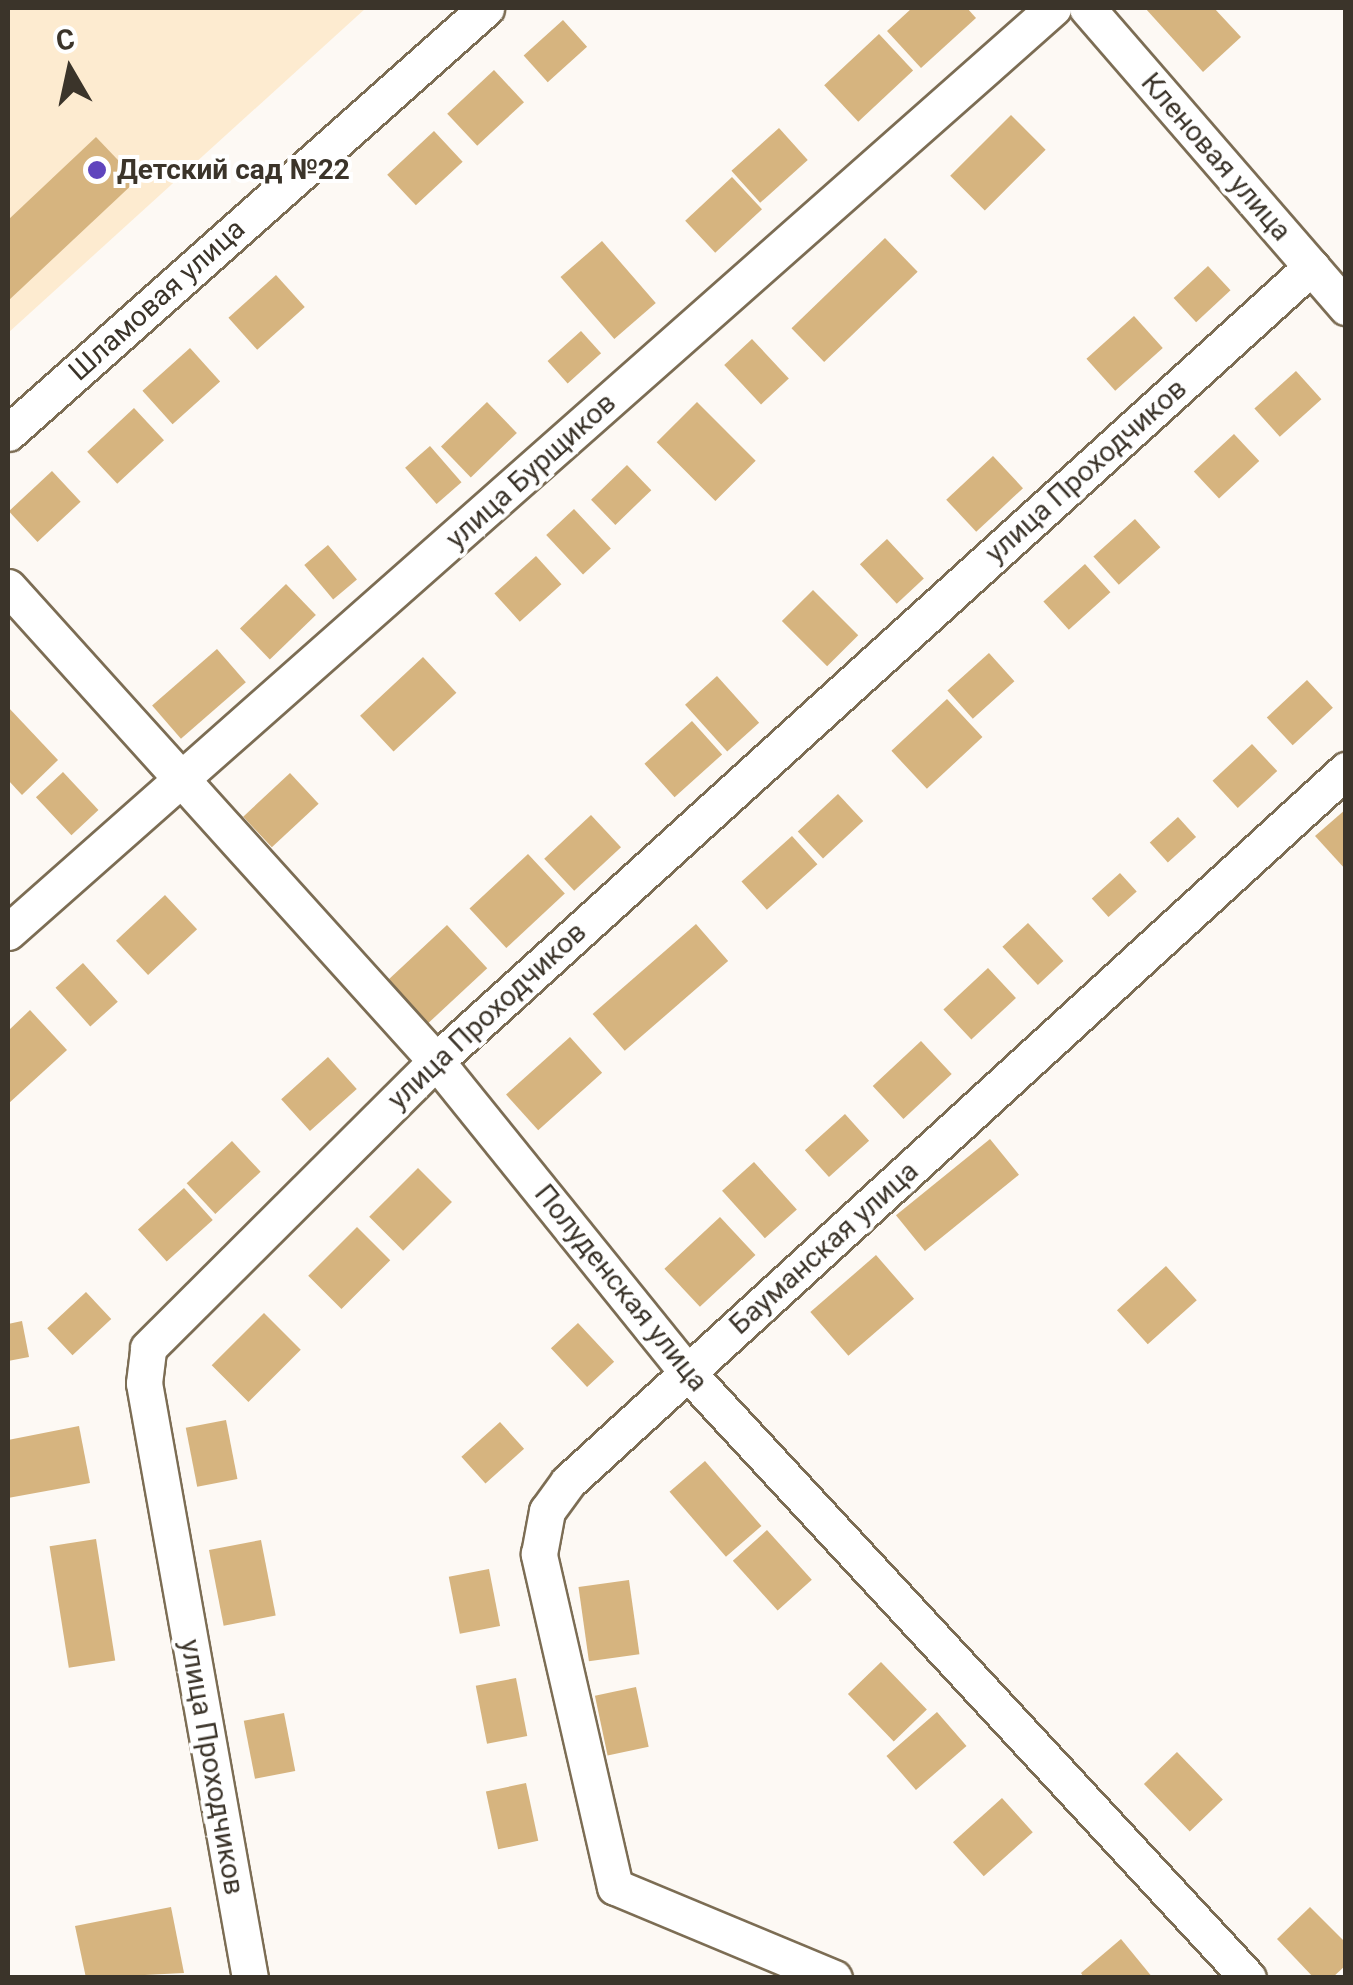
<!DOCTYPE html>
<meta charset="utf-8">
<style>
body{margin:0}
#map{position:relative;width:1353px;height:1985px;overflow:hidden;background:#fdf9f4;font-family:Roboto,sans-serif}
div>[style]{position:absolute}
.built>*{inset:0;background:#fdebd0}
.building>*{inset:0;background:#d6b47f;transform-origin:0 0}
.roads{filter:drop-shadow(2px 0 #7c6d54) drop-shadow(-2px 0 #7c6d54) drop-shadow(0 2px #7c6d54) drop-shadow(0 -2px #7c6d54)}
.street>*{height:35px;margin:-17.5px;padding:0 17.5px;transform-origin:17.5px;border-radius:17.5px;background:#fff}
.dots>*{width:28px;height:28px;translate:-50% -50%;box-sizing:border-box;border:5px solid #fff;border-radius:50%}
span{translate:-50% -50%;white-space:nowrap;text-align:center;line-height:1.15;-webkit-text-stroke:8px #fff;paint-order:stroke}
.street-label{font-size:28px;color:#3b342a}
.poi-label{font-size:28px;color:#3b342a;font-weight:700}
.left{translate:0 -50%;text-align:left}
.frame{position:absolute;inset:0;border:10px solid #3b342a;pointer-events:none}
.north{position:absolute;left:20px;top:20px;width:100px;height:100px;-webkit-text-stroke:8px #fff;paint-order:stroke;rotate:351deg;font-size:28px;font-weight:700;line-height:40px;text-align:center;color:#3b342a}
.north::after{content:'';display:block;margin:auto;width:35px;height:45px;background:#3b342a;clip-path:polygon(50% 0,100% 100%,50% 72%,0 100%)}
</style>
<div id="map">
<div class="built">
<i style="clip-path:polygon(8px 8px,366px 8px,8px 333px)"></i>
</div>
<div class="building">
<i style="clip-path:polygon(912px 8px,967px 8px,976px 18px,921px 68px,887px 31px)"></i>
<i style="clip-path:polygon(1145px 8px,1214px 8px,1241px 37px,1203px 72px)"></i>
<i style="left:563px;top:20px;width:36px;height:53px;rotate:48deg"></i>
<i style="left:879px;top:34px;width:50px;height:75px;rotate:47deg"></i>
<i style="left:494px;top:70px;width:44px;height:64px;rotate:47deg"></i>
<i style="left:1011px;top:115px;width:49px;height:86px;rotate:45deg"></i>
<i style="left:779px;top:128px;width:43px;height:64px;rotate:48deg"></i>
<i style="left:434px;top:131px;width:42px;height:64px;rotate:47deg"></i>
<i style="clip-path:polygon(96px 137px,137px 180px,8px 301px,8px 220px)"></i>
<i style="left:732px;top:177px;width:44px;height:64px;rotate:47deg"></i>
<i style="left:885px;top:238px;width:47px;height:130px;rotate:46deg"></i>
<i style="left:602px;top:241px;width:82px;height:55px;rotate:49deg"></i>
<i style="left:1208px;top:266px;width:33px;height:47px;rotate:47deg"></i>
<i style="left:276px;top:275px;width:43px;height:64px;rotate:48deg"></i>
<i style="left:1134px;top:316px;width:43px;height:64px;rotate:48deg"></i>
<i style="left:581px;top:331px;width:30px;height:45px;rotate:48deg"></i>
<i style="left:752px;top:339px;width:54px;height:38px;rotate:47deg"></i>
<i style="left:190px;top:348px;width:45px;height:64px;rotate:48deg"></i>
<i style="left:1296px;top:371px;width:38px;height:56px;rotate:48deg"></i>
<i style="left:487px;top:402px;width:43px;height:64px;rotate:46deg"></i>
<i style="left:697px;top:402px;width:83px;height:57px;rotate:45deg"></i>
<i style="left:134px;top:408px;width:44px;height:64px;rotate:47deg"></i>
<i style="left:1234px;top:434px;width:37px;height:55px;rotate:47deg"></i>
<i style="left:430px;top:446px;width:48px;height:33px;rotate:49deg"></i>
<i style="left:993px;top:456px;width:44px;height:64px;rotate:47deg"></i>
<i style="left:627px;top:465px;width:35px;height:50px;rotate:46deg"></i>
<i style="left:52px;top:471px;width:42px;height:59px;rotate:47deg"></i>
<i style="left:574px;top:509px;width:54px;height:38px;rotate:47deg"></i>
<i style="left:1135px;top:519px;width:38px;height:56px;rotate:48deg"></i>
<i style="left:887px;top:539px;width:54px;height:37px;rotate:47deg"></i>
<i style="left:328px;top:545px;width:45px;height:31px;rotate:50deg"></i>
<i style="left:536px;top:556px;width:38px;height:56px;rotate:48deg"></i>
<i style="left:1085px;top:564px;width:38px;height:56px;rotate:48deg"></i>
<i style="left:286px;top:584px;width:43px;height:64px;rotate:46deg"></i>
<i style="left:813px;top:590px;width:64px;height:44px;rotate:45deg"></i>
<i style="left:217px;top:649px;width:44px;height:86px;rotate:49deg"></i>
<i style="left:989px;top:653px;width:38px;height:56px;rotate:48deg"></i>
<i style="left:423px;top:657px;width:49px;height:86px;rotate:47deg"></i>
<i style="left:717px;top:676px;width:63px;height:43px;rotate:48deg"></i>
<i style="left:1307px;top:680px;width:38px;height:55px;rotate:47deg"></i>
<i style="left:947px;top:699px;width:52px;height:76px;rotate:47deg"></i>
<i style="clip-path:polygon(8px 707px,58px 760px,22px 795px,8px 780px)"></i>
<i style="left:692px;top:721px;width:45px;height:64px;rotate:48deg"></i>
<i style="left:1252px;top:744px;width:37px;height:54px;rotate:47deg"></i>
<i style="left:63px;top:772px;width:52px;height:37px;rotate:47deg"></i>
<i style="left:290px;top:773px;width:42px;height:64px;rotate:47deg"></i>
<i style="left:838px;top:794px;width:37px;height:55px;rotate:47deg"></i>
<i style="clip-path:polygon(1346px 809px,1346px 870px,1315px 836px)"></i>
<i style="left:591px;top:815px;width:44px;height:64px;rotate:47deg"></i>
<i style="left:1178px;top:817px;width:27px;height:38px;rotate:48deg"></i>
<i style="left:792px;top:836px;width:38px;height:68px;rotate:48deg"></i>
<i style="left:528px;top:854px;width:54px;height:80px;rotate:47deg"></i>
<i style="left:1120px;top:873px;width:25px;height:38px;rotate:48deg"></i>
<i style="left:165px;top:895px;width:47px;height:67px;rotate:47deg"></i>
<i style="left:1028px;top:923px;width:52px;height:35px;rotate:47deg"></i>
<i style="left:696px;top:924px;width:49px;height:137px;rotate:49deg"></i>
<i style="left:447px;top:925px;width:59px;height:85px;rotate:47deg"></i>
<i style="left:83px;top:963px;width:52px;height:37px;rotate:48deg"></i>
<i style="left:988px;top:968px;width:41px;height:61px;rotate:47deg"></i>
<i style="clip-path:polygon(30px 1010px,67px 1050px,8px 1104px,8px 1031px)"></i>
<i style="left:570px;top:1037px;width:48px;height:86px;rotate:48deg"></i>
<i style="left:921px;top:1041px;width:45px;height:66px;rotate:47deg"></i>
<i style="left:328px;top:1057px;width:43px;height:63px;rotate:48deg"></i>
<i style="left:845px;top:1114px;width:36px;height:54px;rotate:48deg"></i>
<i style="left:990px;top:1139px;width:46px;height:121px;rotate:51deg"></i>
<i style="left:232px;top:1141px;width:42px;height:62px;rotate:47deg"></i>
<i style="left:754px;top:1162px;width:64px;height:43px;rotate:48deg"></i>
<i style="left:418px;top:1168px;width:48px;height:69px;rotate:45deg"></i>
<i style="left:184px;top:1188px;width:43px;height:62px;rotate:48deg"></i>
<i style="left:720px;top:1217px;width:52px;height:76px;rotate:47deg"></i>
<i style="left:357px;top:1227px;width:47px;height:69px;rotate:45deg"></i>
<i style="left:876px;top:1255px;width:58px;height:87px;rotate:49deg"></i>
<i style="left:1166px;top:1266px;width:46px;height:66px;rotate:48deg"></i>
<i style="left:86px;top:1292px;width:37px;height:53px;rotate:47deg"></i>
<i style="left:264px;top:1313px;width:52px;height:74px;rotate:45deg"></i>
<i style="clip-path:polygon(22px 1321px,29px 1357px,8px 1361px,8px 1324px)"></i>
<i style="left:578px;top:1323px;width:53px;height:37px;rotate:47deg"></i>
<i style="left:226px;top:1420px;width:60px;height:41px;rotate:79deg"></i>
<i style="left:500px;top:1422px;width:36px;height:52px;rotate:48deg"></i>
<i style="clip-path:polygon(79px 1426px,90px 1483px,8px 1498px,8px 1440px)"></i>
<i style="left:705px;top:1461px;width:86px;height:47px;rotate:49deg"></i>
<i style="left:767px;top:1530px;width:67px;height:46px;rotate:48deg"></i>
<i style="left:96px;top:1539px;width:123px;height:47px;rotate:81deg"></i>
<i style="left:261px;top:1540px;width:77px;height:53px;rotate:79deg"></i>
<i style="left:489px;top:1569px;width:58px;height:41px;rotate:79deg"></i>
<i style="left:629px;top:1580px;width:75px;height:51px;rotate:82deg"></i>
<i style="left:881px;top:1662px;width:66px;height:46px;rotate:46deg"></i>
<i style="left:516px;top:1678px;width:59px;height:41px;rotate:79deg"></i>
<i style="left:636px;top:1687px;width:61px;height:42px;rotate:78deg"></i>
<i style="left:937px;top:1712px;width:45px;height:67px;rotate:49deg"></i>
<i style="left:284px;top:1713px;width:59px;height:41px;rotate:79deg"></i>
<i style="left:1177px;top:1752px;width:66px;height:46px;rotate:46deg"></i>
<i style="left:526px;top:1783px;width:59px;height:41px;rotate:78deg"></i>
<i style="left:1002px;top:1798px;width:46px;height:66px;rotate:48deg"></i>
<i style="clip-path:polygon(171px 1907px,184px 1973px,86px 1978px,75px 1926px)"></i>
<i style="clip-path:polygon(1310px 1907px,1346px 1943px,1346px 1965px,1332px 1978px,1314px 1978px,1277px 1939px)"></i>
<i style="clip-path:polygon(1121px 1939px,1153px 1978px,1084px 1978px,1081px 1973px)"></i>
</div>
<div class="roads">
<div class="street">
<i style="left:1087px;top:8px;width:396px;rotate:49.1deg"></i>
<i style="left:8px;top:433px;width:640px;rotate:-41.64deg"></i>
<i style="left:8px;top:587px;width:639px;rotate:47.92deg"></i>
<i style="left:436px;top:1061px;width:401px;rotate:51.1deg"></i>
<i style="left:688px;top:1373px;width:824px;rotate:47.21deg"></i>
<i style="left:8px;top:932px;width:1395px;rotate:-41.48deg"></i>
<i style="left:250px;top:1978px;width:604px;rotate:-100.1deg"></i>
<i style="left:144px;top:1383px;width:35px;rotate:-83deg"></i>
<i style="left:148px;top:1348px;width:407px;rotate:-44.9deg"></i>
<i style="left:436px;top:1061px;width:1182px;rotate:-42.22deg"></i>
<i style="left:834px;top:1978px;width:237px;rotate:-157.4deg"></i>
<i style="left:615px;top:1887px;width:342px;rotate:-102.9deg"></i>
<i style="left:539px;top:1554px;width:44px;rotate:-79.5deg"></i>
<i style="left:547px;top:1511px;width:36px;rotate:-54deg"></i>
<i style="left:568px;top:1482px;width:1055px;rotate:-42.46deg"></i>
</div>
</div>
<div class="dots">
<i style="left:97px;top:170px;background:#6045bd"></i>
</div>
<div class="street-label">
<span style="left:1216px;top:157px;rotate:49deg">Кленовая улица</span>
<span style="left:157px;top:300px;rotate:-42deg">Шламовая улица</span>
<span style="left:531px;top:471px;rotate:-42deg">улица Бурщиков</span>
<span style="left:1086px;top:471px;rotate:-42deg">улица Проходчиков</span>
<span style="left:487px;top:1016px;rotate:-43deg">улица Проходчиков</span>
<span style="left:824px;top:1248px;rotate:-42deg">Бауманская улица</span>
<span style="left:621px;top:1288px;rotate:51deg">Полуденская улица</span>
<span style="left:212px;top:1767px;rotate:80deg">улица Проходчиков</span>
</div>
<div class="poi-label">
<span class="left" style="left:117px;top:170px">Детский сад №22</span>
</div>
<div class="frame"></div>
<div class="north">С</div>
</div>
